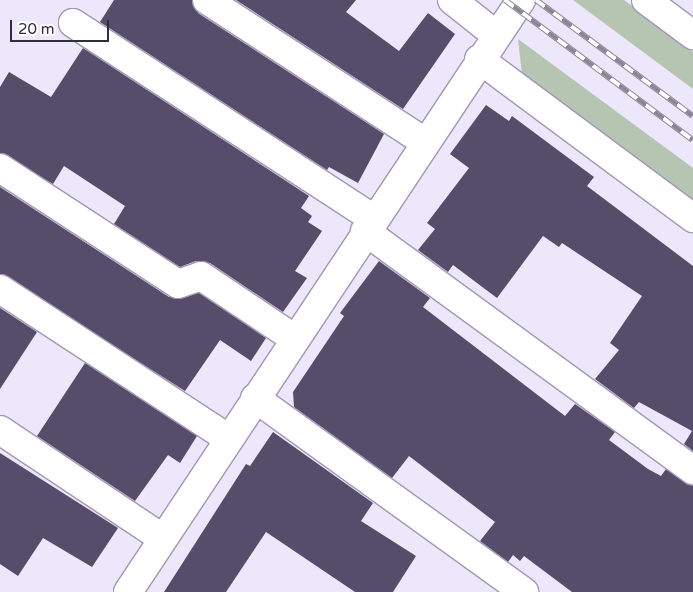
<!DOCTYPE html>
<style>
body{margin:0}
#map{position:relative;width:693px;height:592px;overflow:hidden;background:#ece7fb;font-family:"Varela Round",sans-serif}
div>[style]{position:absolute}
.green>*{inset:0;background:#b5c5b1}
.building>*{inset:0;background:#554d69}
.roads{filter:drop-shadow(1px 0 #a097b6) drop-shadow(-1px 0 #a097b6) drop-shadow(0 1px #a097b6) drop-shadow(0 -1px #a097b6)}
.minor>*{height:28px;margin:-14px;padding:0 14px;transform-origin:14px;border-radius:14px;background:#fff}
.rail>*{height:5.5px;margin-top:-2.75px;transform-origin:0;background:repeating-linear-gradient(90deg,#fff 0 11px,#8b8696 0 22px);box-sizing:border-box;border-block:1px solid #8b8696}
span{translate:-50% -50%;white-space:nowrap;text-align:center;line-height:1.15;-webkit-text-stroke:5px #fff;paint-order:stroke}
.scale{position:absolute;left:10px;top:20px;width:99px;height:22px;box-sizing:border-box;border:2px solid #302c39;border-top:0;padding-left:6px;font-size:15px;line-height:18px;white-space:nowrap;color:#302c39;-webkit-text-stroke:4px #fff;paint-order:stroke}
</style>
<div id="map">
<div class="green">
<i style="clip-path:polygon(573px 0,624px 0,693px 52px,693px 89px)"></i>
<i style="clip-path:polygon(518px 39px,693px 168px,693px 202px,522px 74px)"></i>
</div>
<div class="building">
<i style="clip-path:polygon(114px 0,192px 0,198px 13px,384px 134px,358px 183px,329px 167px,327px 170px,100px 22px)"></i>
<i style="clip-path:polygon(236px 0,356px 0,346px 12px,399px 51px,428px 13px,455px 34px,403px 109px)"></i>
<i style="clip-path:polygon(83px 48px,309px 196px,301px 208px,312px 216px,308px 222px,322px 231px,295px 271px,307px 278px,283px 312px,210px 263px,196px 261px,180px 267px,114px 224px,125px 206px,64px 166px,53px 184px,0 153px,0 87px,9px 72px,51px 97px)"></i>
<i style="clip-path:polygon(486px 105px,509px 121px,512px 116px,594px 177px,587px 186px,693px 266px,693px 451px,684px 444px,692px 431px,639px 402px,634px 408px,595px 379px,619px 350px,610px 343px,642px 296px,562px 243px,559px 247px,543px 236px,497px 298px,453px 265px,448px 272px,418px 250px,435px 229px,427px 223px,469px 168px,450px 154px)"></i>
<i style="clip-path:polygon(0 187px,169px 297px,199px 293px,266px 338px,251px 361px,220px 340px,185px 391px,0 274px)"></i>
<i style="clip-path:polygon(379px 261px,430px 298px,423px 307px,565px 416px,575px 404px,615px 432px,609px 440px,648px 469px,661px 476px,666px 469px,693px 485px,693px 592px,572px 592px,524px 556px,520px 561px,513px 555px,508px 562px,480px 541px,495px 522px,409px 456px,392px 478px,294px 407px,293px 392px,344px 316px,340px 313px)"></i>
<i style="clip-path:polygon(0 308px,37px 332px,0 389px)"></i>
<i style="clip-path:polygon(85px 363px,197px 436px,180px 463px,168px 455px,135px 501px,37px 436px)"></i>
<i style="clip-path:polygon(273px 432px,373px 503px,361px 521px,416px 556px,393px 592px,355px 592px,266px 532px,226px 592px,164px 592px,246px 464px,250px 466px)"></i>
<i style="clip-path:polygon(0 453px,118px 528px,92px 567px,43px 538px,18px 576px,0 564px)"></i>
</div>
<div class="roads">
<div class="minor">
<i style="left:207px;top:0;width:260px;rotate:33.1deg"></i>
<i style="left:452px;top:0;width:56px;rotate:38.5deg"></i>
<i style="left:646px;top:0;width:59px;rotate:36.7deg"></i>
<i style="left:73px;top:23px;width:359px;rotate:33.1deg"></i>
<i style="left:479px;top:59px;width:267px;rotate:36.6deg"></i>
<i style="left:0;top:168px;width:212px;rotate:33.1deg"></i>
<i style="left:178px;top:284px;width:24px;rotate:-19deg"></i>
<i style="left:201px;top:276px;width:113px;rotate:33.8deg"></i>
<i style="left:365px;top:231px;width:406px;rotate:36.1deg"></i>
<i style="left:0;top:289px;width:272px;rotate:33.2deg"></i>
<i style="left:255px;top:398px;width:332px;rotate:35.8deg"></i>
<i style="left:0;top:430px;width:195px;rotate:33.7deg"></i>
<i style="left:128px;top:592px;width:711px;rotate:-56.42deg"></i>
</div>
</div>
<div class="rail">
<i style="left:505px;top:0;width:234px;rotate:36.7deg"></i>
<i style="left:536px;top:0;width:195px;rotate:36.5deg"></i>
</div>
<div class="scale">20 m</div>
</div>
